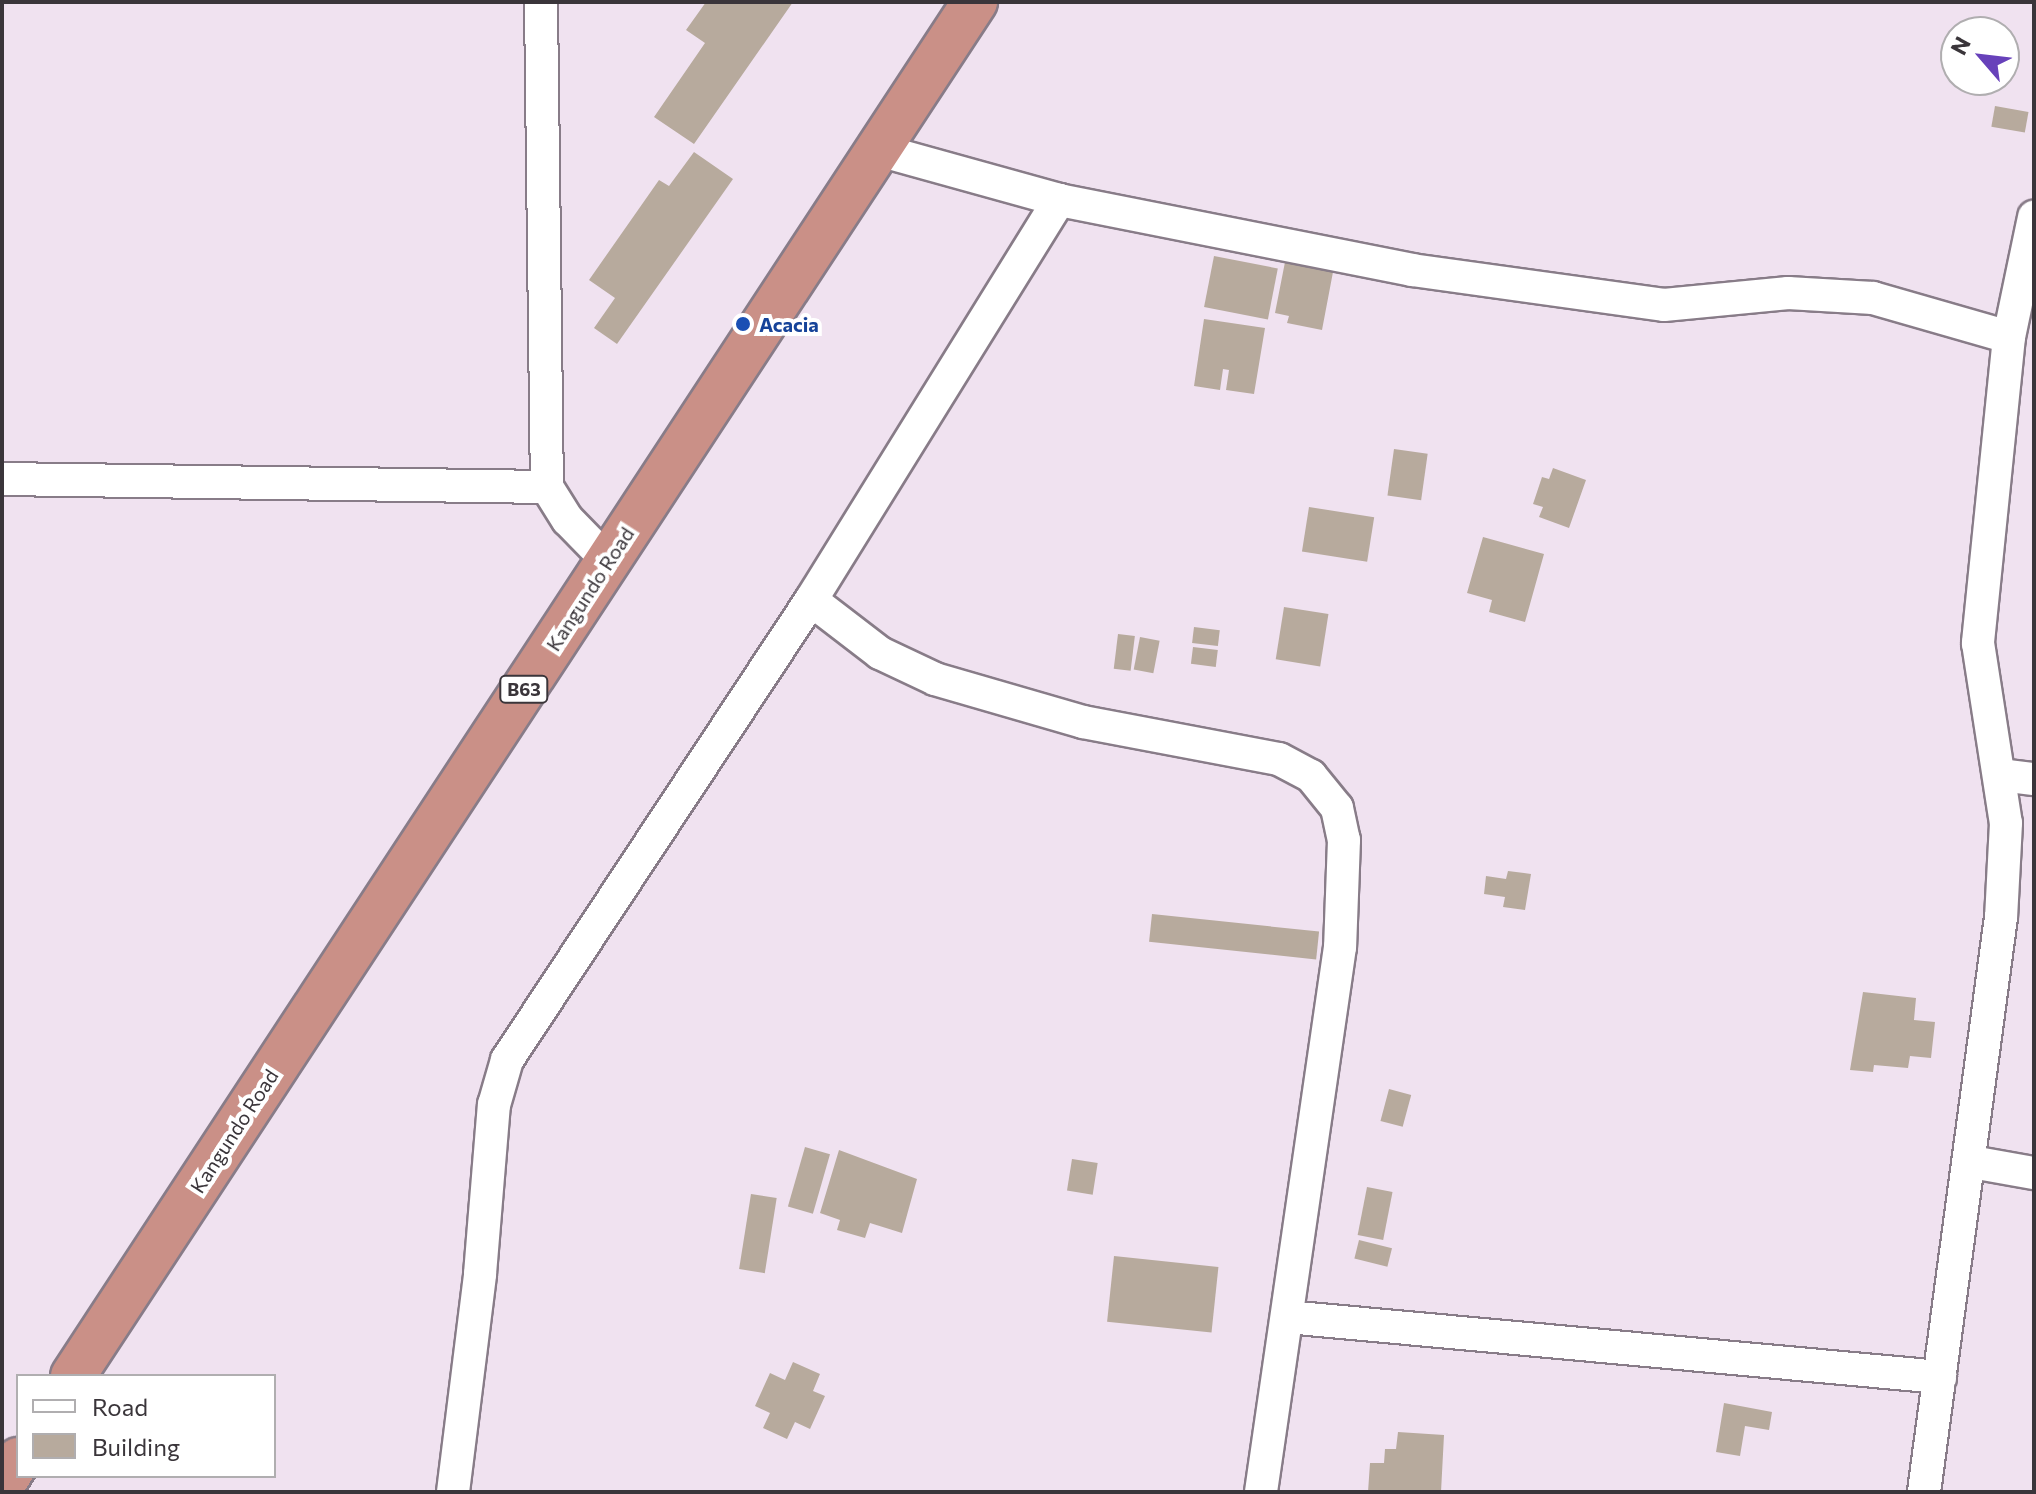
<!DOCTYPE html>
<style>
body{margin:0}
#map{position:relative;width:2036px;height:1494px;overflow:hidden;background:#f0e2f0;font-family:Commissioner,sans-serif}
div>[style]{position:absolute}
.building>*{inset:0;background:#b7aa9d;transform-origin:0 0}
.roads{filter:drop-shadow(2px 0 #887c88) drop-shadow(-2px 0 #887c88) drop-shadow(0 2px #887c88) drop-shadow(0 -2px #887c88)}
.minor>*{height:32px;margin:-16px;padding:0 16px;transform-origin:16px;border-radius:16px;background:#fff}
.trunk>*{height:44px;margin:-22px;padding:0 22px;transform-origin:22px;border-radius:22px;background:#ca9087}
.dots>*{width:22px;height:22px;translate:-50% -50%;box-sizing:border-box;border:4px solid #fff;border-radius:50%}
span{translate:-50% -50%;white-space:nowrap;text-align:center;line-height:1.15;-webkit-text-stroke:8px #fff;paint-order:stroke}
.shield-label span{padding:2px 6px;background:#fff;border:2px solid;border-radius:6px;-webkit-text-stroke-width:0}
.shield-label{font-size:18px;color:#3a353a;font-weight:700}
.transit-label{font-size:20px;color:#164399;font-weight:700}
.left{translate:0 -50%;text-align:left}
.street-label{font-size:20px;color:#3a353a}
.frame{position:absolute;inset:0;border:4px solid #3a353a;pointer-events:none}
.legend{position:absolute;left:16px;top:1374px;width:260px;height:104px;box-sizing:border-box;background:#fff;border:2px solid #b0aeb0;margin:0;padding:10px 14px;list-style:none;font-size:24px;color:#3a353a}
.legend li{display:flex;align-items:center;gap:16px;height:40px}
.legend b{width:40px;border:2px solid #b0aeb0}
.north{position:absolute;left:1940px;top:16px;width:80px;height:80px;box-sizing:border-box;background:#fff;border:2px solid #b0aeb0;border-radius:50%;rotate:298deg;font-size:22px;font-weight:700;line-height:32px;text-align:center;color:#3a353a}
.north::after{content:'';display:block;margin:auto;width:28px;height:36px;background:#6741ba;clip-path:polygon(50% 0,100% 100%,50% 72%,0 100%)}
</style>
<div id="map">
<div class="building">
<i style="clip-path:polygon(706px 2px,793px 2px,694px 144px,654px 117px,705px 43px,686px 30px)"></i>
<i style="left:1995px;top:106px;width:34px;height:21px;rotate:10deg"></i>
<i style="clip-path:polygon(694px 152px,733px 179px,617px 344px,594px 328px,615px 298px,589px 280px,659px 180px,669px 186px)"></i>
<i style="left:1214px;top:256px;width:65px;height:52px;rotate:11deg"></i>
<i style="clip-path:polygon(1285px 262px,1333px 272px,1322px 330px,1287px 323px,1289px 316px,1275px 313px)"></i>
<i style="clip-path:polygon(1204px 319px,1265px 328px,1254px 394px,1226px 390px,1229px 370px,1223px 369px,1220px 390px,1194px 386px)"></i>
<i style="left:1394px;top:449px;width:34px;height:47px;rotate:8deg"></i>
<i style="clip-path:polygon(1553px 468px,1586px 480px,1569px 528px,1539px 517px,1543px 507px,1533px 504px,1542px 477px,1549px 479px)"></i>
<i style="left:1309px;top:507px;width:66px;height:45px;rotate:9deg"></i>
<i style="clip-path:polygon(1483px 537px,1544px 554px,1525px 622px,1489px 612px,1492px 600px,1467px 593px)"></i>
<i style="left:1284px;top:607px;width:45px;height:53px;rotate:9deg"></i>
<i style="left:1194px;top:627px;width:26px;height:16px;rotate:7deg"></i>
<i style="left:1118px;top:634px;width:17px;height:35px;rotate:7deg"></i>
<i style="left:1140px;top:637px;width:20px;height:33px;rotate:11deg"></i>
<i style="left:1193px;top:647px;width:25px;height:17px;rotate:7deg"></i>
<i style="clip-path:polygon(1508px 871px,1531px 874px,1525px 910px,1503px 907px,1505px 897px,1484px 894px,1486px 876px,1506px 879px)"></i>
<i style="left:1152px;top:914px;width:168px;height:28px;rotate:6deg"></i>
<i style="clip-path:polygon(1863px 992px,1916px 998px,1914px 1020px,1935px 1022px,1931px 1058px,1910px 1056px,1908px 1068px,1874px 1065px,1873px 1072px,1850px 1070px)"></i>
<i style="left:1389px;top:1089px;width:23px;height:33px;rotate:15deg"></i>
<i style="left:805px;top:1147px;width:26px;height:62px;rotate:16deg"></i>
<i style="clip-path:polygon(839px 1150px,917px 1179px,902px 1233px,870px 1223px,865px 1238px,837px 1230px,840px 1220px,820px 1213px)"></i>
<i style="left:1072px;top:1159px;width:26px;height:32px;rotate:9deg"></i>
<i style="left:1367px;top:1187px;width:26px;height:49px;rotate:11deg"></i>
<i style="left:751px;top:1194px;width:26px;height:76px;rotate:9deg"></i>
<i style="left:1359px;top:1240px;width:34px;height:19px;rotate:14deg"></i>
<i style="left:1114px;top:1256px;width:105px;height:66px;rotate:6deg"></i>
<i style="clip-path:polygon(793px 1362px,820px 1374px,813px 1391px,825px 1396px,810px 1429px,795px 1422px,787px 1439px,763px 1428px,770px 1413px,755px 1406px,770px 1373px,785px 1380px)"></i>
<i style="clip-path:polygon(1724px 1403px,1772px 1412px,1769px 1430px,1745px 1426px,1740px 1456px,1716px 1452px)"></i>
<i style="clip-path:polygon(1398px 1432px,1444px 1435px,1441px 1492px,1368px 1492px,1370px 1463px,1384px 1463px,1385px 1449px,1396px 1449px)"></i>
</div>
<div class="roads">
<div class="minor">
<i style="left:541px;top:2px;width:485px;rotate:89.3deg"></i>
<i style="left:547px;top:487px;width:39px;rotate:58deg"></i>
<i style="left:568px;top:520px;width:57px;rotate:45.7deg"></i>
<i style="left:879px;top:150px;width:187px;rotate:15.5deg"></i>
<i style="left:1059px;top:200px;width:360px;rotate:11.2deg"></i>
<i style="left:1412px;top:270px;width:254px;rotate:7.9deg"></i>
<i style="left:1664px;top:305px;width:125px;rotate:-5.5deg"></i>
<i style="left:1788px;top:293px;width:85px;rotate:3.4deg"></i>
<i style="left:1873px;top:298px;width:141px;rotate:16deg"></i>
<i style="left:2009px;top:337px;width:308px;rotate:95.8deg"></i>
<i style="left:1978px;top:643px;width:182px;rotate:81.2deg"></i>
<i style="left:2006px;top:823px;width:94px;rotate:93deg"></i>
<i style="left:2001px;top:917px;width:580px;rotate:97.63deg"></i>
<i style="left:2009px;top:337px;width:123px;rotate:-78.2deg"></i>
<i style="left:2px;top:479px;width:545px;rotate:0.84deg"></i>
<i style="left:811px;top:600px;width:87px;rotate:37.5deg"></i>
<i style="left:880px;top:653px;width:61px;rotate:25.3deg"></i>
<i style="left:935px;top:679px;width:154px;rotate:16.2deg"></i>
<i style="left:1083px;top:722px;width:199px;rotate:10.7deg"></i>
<i style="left:1279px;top:759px;width:36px;rotate:28deg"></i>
<i style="left:1311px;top:776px;width:41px;rotate:50.9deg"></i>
<i style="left:1337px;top:808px;width:33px;rotate:78deg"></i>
<i style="left:1344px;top:840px;width:107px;rotate:92.1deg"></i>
<i style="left:1340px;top:947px;width:551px;rotate:98.25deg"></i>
<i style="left:2001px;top:775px;width:33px;rotate:7deg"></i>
<i style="left:1972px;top:1162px;width:63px;rotate:10.1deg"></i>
<i style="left:1287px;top:1317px;width:656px;rotate:5.25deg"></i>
<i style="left:453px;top:1492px;width:220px;rotate:-82.9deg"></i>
<i style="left:480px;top:1274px;width:170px;rotate:-85.3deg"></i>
<i style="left:494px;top:1105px;width:47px;rotate:-73.9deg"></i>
<i style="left:507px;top:1060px;width:551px;rotate:-56.54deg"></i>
<i style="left:811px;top:600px;width:471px;rotate:-58.2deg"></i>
</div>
<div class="trunk">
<i style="left:73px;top:1376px;width:1644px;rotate:-56.72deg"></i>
<i style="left:2px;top:1485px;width:30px;rotate:-57deg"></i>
</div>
</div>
<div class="dots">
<i style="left:743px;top:324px;background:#1a4fb4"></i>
</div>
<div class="shield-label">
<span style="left:524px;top:689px">B63</span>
</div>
<div class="transit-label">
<span class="left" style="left:759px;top:324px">Acacia</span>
</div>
<div class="street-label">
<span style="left:590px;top:589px;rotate:-57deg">Kangundo Road</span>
<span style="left:234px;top:1131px;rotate:-57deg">Kangundo Road</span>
</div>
<div class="frame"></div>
<ul class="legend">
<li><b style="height:10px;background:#fff"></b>Road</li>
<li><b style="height:22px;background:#b7aa9d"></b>Building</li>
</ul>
<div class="north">N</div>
</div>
